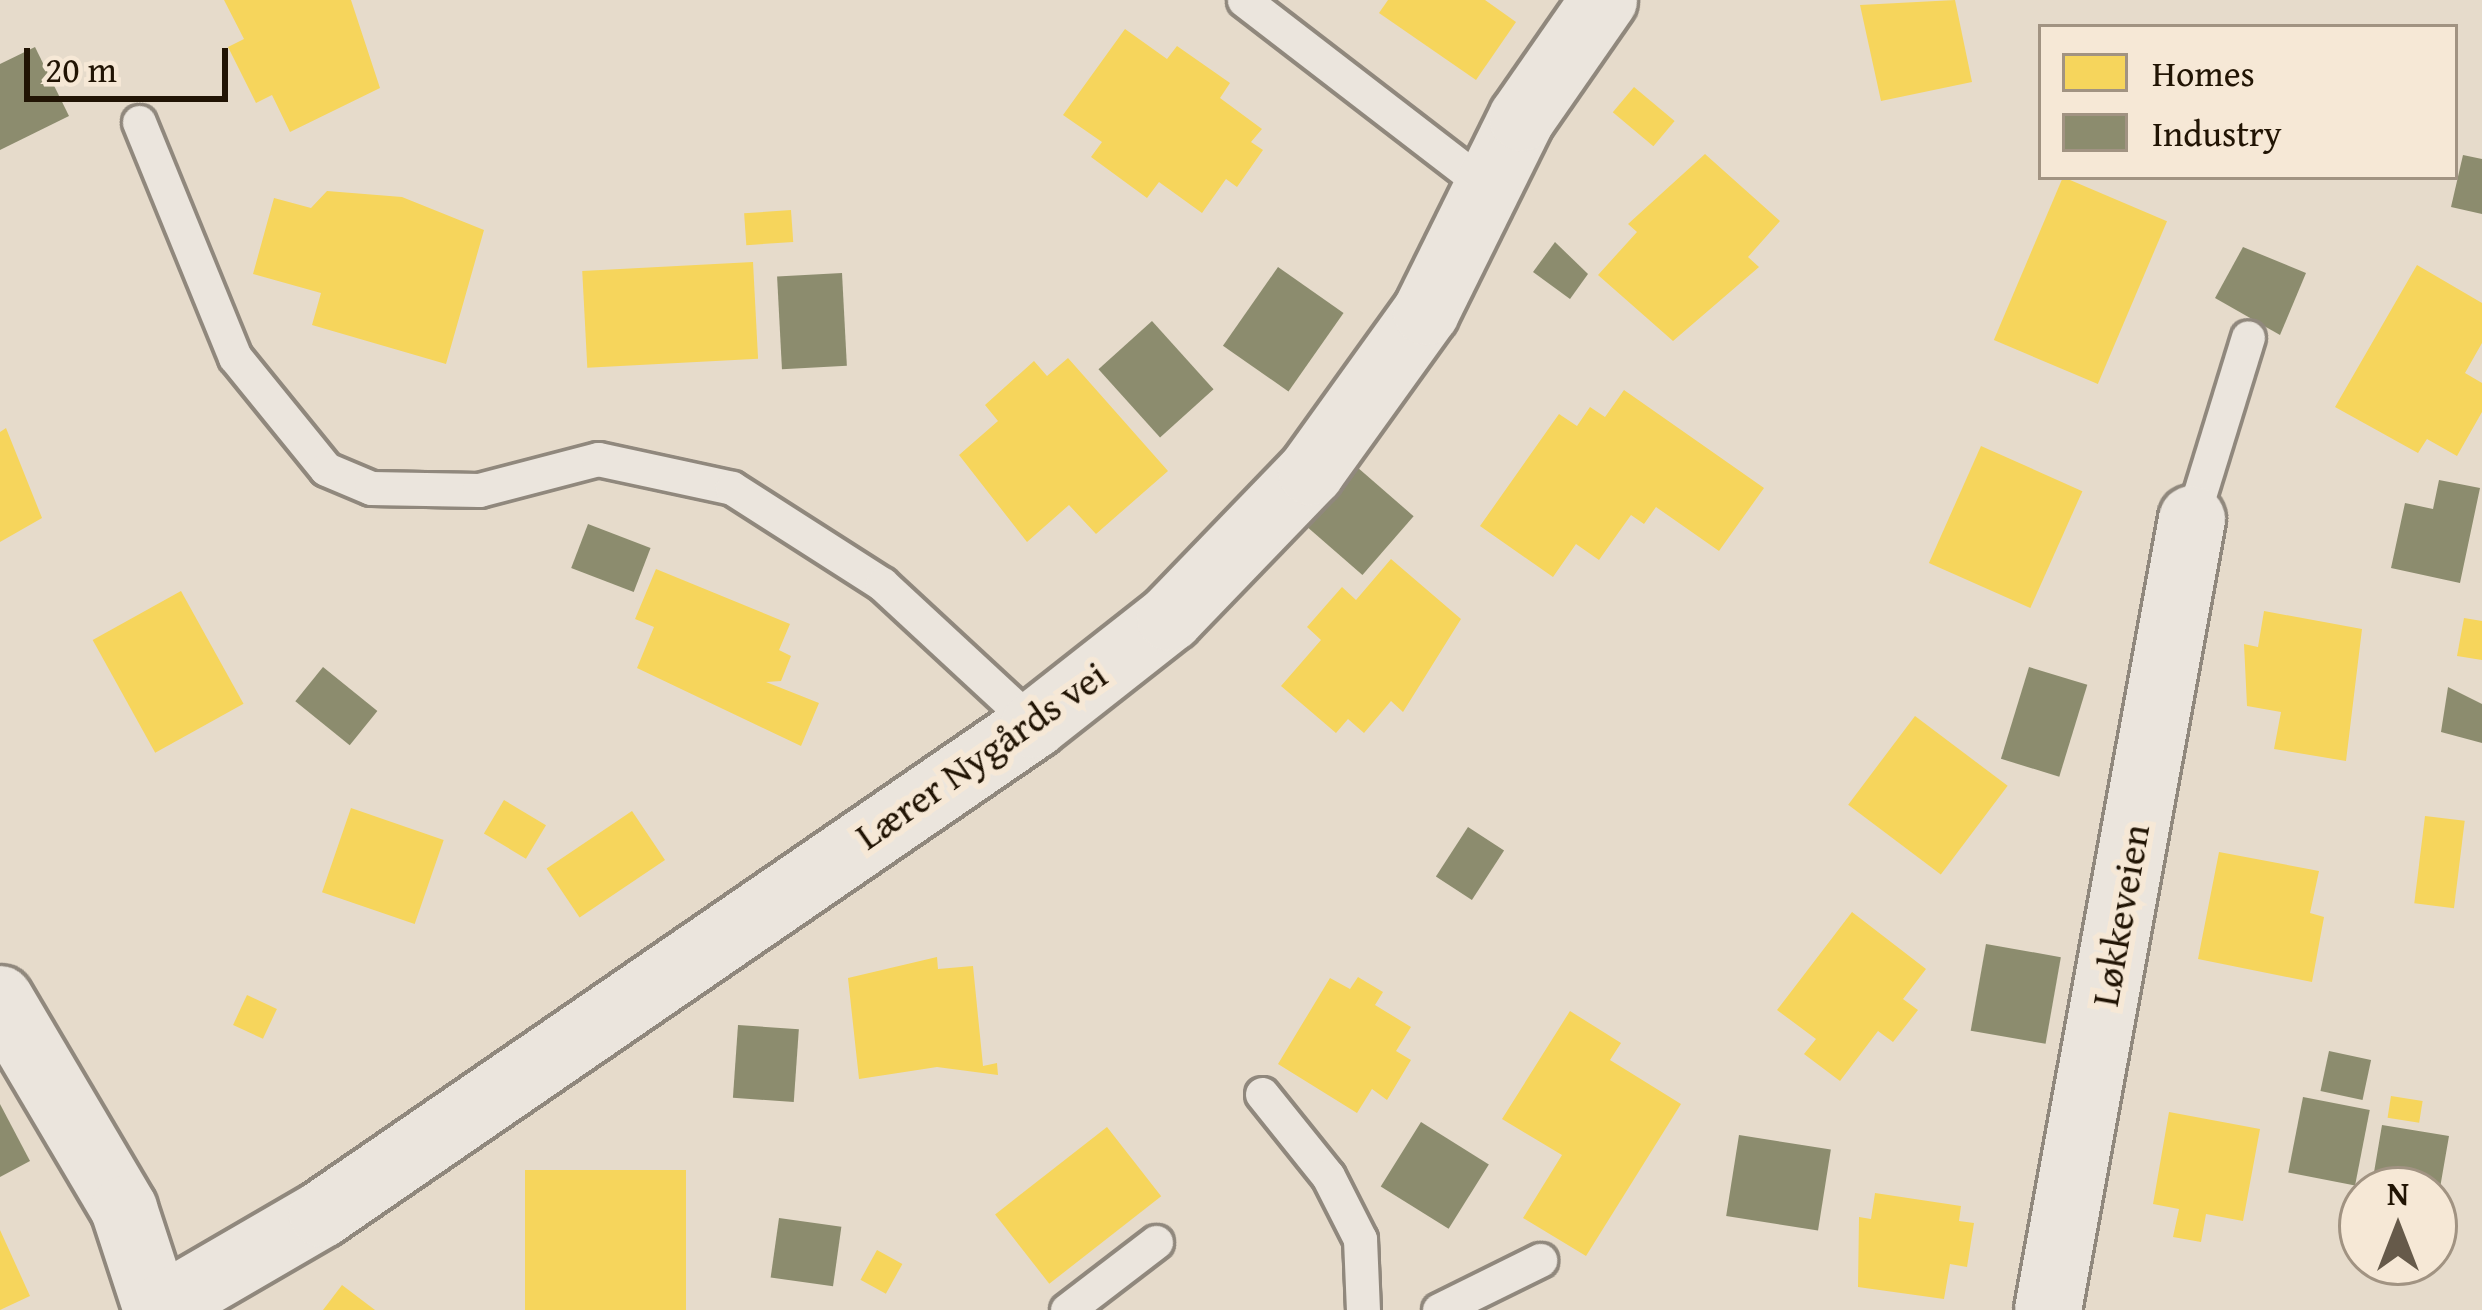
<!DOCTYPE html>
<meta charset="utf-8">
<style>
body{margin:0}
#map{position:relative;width:2482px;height:1310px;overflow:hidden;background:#e6dbcb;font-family:"Gentium Book Plus",serif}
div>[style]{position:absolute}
.homes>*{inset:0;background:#f6d55c;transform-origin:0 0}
.industry>*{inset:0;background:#8c8c6e;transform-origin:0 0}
.roads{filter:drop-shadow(3px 0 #90887d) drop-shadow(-3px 0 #90887d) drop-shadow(0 3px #90887d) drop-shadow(0 -3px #90887d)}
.service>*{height:33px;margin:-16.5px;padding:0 16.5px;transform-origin:16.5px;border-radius:16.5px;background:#ebe5dd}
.minor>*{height:66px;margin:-33px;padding:0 33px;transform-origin:33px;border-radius:33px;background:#ebe5dd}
span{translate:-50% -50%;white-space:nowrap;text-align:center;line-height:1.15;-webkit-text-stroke:12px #f6e8d6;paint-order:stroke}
.street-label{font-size:39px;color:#211404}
.legend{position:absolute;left:2038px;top:24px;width:420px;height:156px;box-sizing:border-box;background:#f6e8d6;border:3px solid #a19382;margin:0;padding:15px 21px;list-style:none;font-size:36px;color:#211404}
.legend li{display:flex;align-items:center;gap:24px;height:60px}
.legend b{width:60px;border:3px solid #a19382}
.north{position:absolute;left:2338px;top:1166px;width:120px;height:120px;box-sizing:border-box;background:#f6e8d6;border:3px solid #a19382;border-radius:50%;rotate:0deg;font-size:33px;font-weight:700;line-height:48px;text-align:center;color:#211404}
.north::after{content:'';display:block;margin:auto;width:42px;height:54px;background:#665a4a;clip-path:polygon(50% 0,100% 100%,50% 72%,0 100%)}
.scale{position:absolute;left:24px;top:48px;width:204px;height:54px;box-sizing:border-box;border:6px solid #211404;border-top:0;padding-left:15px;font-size:36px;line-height:42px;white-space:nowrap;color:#211404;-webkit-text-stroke:9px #f6e8d6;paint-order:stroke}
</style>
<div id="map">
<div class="homes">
<i style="clip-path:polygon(224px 0,351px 0,380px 88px,290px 132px,272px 95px,256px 103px,228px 47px,244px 39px)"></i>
<i style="clip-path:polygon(1388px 0,1485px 0,1516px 22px,1476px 80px,1379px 13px)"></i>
<i style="clip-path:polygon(1955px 0,1972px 82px,1881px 101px,1860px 5px)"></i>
<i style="clip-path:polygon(1125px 29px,1167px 59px,1177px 46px,1230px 83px,1220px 98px,1262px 129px,1251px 142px,1263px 150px,1237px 187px,1226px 179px,1202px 213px,1159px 182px,1147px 198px,1091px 157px,1102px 142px,1063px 115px)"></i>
<i style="left:1634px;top:87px;width:53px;height:33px;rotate:40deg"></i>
<i style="clip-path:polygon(1705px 154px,1780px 221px,1748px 257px,1759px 267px,1673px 341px,1598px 275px,1637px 232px,1628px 224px)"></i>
<i style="left:2063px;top:177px;width:113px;height:177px;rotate:23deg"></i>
<i style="clip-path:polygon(327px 191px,402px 197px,484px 230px,446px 364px,312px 325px,321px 293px,253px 274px,274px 198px,311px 208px)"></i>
<i style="left:791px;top:210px;width:32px;height:47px;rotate:86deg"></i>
<i style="left:753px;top:262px;width:97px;height:171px;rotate:87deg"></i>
<i style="clip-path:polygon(2417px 265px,2482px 303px,2482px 343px,2465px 373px,2482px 383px,2482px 412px,2457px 456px,2427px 439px,2418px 453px,2335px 407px)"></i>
<i style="clip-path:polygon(1068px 358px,1168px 471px,1096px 534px,1069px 505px,1027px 542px,959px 455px,998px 421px,985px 405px,1034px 361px,1047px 376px)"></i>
<i style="clip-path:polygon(1624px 390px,1764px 488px,1719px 551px,1656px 507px,1644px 524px,1631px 515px,1599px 560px,1576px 544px,1553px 577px,1480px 526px,1559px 414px,1577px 426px,1590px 407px,1605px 417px)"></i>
<i style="clip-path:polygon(6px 428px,42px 518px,0 542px,0 432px)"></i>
<i style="left:1981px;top:446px;width:111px;height:128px;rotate:24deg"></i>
<i style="clip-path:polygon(1391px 559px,1461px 619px,1403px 712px,1391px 701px,1364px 733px,1348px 719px,1336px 733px,1281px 686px,1321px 640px,1307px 627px,1342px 587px,1356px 600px)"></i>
<i style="clip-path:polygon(656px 569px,790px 624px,779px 650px,791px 656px,781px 681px,766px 682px,819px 703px,801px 746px,637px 668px,654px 627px,635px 619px)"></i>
<i style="left:181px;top:591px;width:129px;height:101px;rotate:61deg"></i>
<i style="clip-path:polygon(2264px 611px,2362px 629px,2346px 761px,2274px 749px,2281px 712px,2247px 706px,2244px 644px,2258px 647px)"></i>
<i style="clip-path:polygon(2464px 618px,2482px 621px,2482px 660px,2457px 656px)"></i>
<i style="left:1915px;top:716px;width:116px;height:111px;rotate:37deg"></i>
<i style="left:504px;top:800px;width:49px;height:39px;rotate:31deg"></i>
<i style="left:351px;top:808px;width:98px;height:89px;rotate:19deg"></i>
<i style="left:632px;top:811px;width:59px;height:103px;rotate:56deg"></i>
<i style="left:2425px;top:816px;width:40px;height:88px;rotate:7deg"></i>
<i style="clip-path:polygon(2219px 852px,2319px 871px,2310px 913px,2324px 917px,2312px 982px,2198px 959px)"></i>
<i style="clip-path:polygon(1852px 912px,1926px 969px,1903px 999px,1918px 1010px,1893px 1042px,1878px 1031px,1840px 1081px,1804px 1054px,1816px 1039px,1777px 1010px)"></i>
<i style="clip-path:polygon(937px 957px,938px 969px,973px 966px,983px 1066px,997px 1063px,998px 1075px,937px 1067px,859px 1079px,848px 978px)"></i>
<i style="clip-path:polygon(1358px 977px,1383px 992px,1375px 1005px,1411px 1027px,1396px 1051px,1411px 1060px,1387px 1100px,1372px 1089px,1357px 1113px,1278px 1064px,1330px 978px,1350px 989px)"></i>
<i style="left:247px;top:995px;width:33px;height:33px;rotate:25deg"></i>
<i style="clip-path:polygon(1570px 1011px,1621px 1043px,1610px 1060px,1681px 1104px,1586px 1256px,1523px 1218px,1562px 1155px,1502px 1119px)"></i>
<i style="left:2391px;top:1096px;width:32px;height:22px;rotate:9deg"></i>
<i style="clip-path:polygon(2169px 1112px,2260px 1129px,2243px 1221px,2206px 1214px,2201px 1242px,2173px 1237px,2179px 1209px,2153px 1204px)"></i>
<i style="left:1107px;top:1127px;width:88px;height:142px;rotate:52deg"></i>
<i style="left:525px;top:1170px;width:161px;height:140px"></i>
<i style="clip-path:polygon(1875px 1193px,1961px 1206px,1959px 1221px,1974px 1223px,1967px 1267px,1950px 1264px,1944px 1299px,1858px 1287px,1859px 1217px,1871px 1219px)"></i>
<i style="clip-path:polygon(0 1230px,30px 1296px,0 1310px)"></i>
<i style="left:877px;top:1250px;width:29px;height:34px;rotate:29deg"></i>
<i style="clip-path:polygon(342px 1285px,375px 1310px,323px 1310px)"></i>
</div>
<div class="industry">
<i style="clip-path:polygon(35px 47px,69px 116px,0 150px,0 64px)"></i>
<i style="clip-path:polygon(2463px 155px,2482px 159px,2482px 214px,2451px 207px)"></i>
<i style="clip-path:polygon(1555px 242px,1588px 274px,1570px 299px,1533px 272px)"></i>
<i style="clip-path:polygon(2243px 247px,2306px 273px,2280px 335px,2215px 298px)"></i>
<i style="left:1278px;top:267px;width:80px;height:96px;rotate:35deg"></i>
<i style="left:842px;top:273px;width:93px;height:65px;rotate:87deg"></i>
<i style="left:1152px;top:321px;width:92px;height:72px;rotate:48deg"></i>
<i style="left:1357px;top:467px;width:75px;height:78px;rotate:41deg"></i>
<i style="clip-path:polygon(2439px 480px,2480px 488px,2460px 583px,2391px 568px,2405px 503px,2433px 509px)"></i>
<i style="left:588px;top:524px;width:67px;height:47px;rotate:21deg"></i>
<i style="left:323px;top:667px;width:70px;height:44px;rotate:39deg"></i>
<i style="left:2029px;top:667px;width:61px;height:96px;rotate:17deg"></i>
<i style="clip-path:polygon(2448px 687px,2482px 704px,2482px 743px,2441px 732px)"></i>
<i style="left:1468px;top:827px;width:43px;height:59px;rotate:33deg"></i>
<i style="left:1986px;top:944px;width:76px;height:88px;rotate:10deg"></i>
<i style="left:738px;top:1025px;width:61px;height:73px;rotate:4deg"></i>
<i style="left:2329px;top:1051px;width:43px;height:41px;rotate:12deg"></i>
<i style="left:2303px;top:1097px;width:68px;height:77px;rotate:11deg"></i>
<i style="clip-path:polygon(0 1104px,30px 1161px,0 1177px)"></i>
<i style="left:1421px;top:1122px;width:80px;height:76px;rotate:32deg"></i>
<i style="clip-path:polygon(2382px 1125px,2449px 1136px,2436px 1211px,2434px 1190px,2371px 1190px)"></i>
<i style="left:1739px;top:1135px;width:93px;height:82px;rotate:9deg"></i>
<i style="left:779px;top:1218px;width:63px;height:60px;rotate:8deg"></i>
</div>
<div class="roads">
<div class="service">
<i style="left:1244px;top:0;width:307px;rotate:37.6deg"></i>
<i style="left:139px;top:122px;width:254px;rotate:67.8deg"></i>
<i style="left:235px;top:357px;width:144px;rotate:50.9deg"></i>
<i style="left:326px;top:469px;width:49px;rotate:22.9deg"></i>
<i style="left:371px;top:488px;width:108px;rotate:1.1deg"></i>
<i style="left:479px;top:490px;width:123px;rotate:-14.6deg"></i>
<i style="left:598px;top:459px;width:137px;rotate:12.2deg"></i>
<i style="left:732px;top:488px;width:178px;rotate:32.6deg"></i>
<i style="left:882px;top:584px;width:207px;rotate:42.8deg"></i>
<i style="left:2192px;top:519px;width:190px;rotate:-72.9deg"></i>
<i style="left:1262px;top:1094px;width:105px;rotate:51.2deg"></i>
<i style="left:1328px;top:1176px;width:71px;rotate:63.1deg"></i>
<i style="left:1360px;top:1239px;width:71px;rotate:87.6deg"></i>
<i style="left:1067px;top:1310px;width:112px;rotate:-37.4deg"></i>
<i style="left:1439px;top:1310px;width:113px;rotate:-26.3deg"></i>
</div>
<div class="minor">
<i style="left:0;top:999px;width:244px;rotate:59.4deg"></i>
<i style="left:124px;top:1209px;width:106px;rotate:71.9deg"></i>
<i style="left:157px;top:1310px;width:191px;rotate:-30.2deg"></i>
<i style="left:322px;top:1214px;width:864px;rotate:-34.48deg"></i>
<i style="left:1034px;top:725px;width:173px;rotate:-38.2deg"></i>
<i style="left:1170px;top:618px;width:203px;rotate:-46deg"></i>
<i style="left:1311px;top:472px;width:197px;rotate:-54.3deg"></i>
<i style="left:1426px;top:312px;width:216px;rotate:-63.7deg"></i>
<i style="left:1522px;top:118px;width:144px;rotate:-55.2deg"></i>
<i style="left:2048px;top:1310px;width:804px;rotate:-79.68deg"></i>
</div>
</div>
<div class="street-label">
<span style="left:981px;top:755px;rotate:-35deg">Lærer Nygårds vei</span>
<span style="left:2120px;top:915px;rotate:-80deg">Løkkeveien</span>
</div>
<ul class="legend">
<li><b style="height:33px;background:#f6d55c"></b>Homes</li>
<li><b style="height:33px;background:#8c8c6e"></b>Industry</li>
</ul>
<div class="north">N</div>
<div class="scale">20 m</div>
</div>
